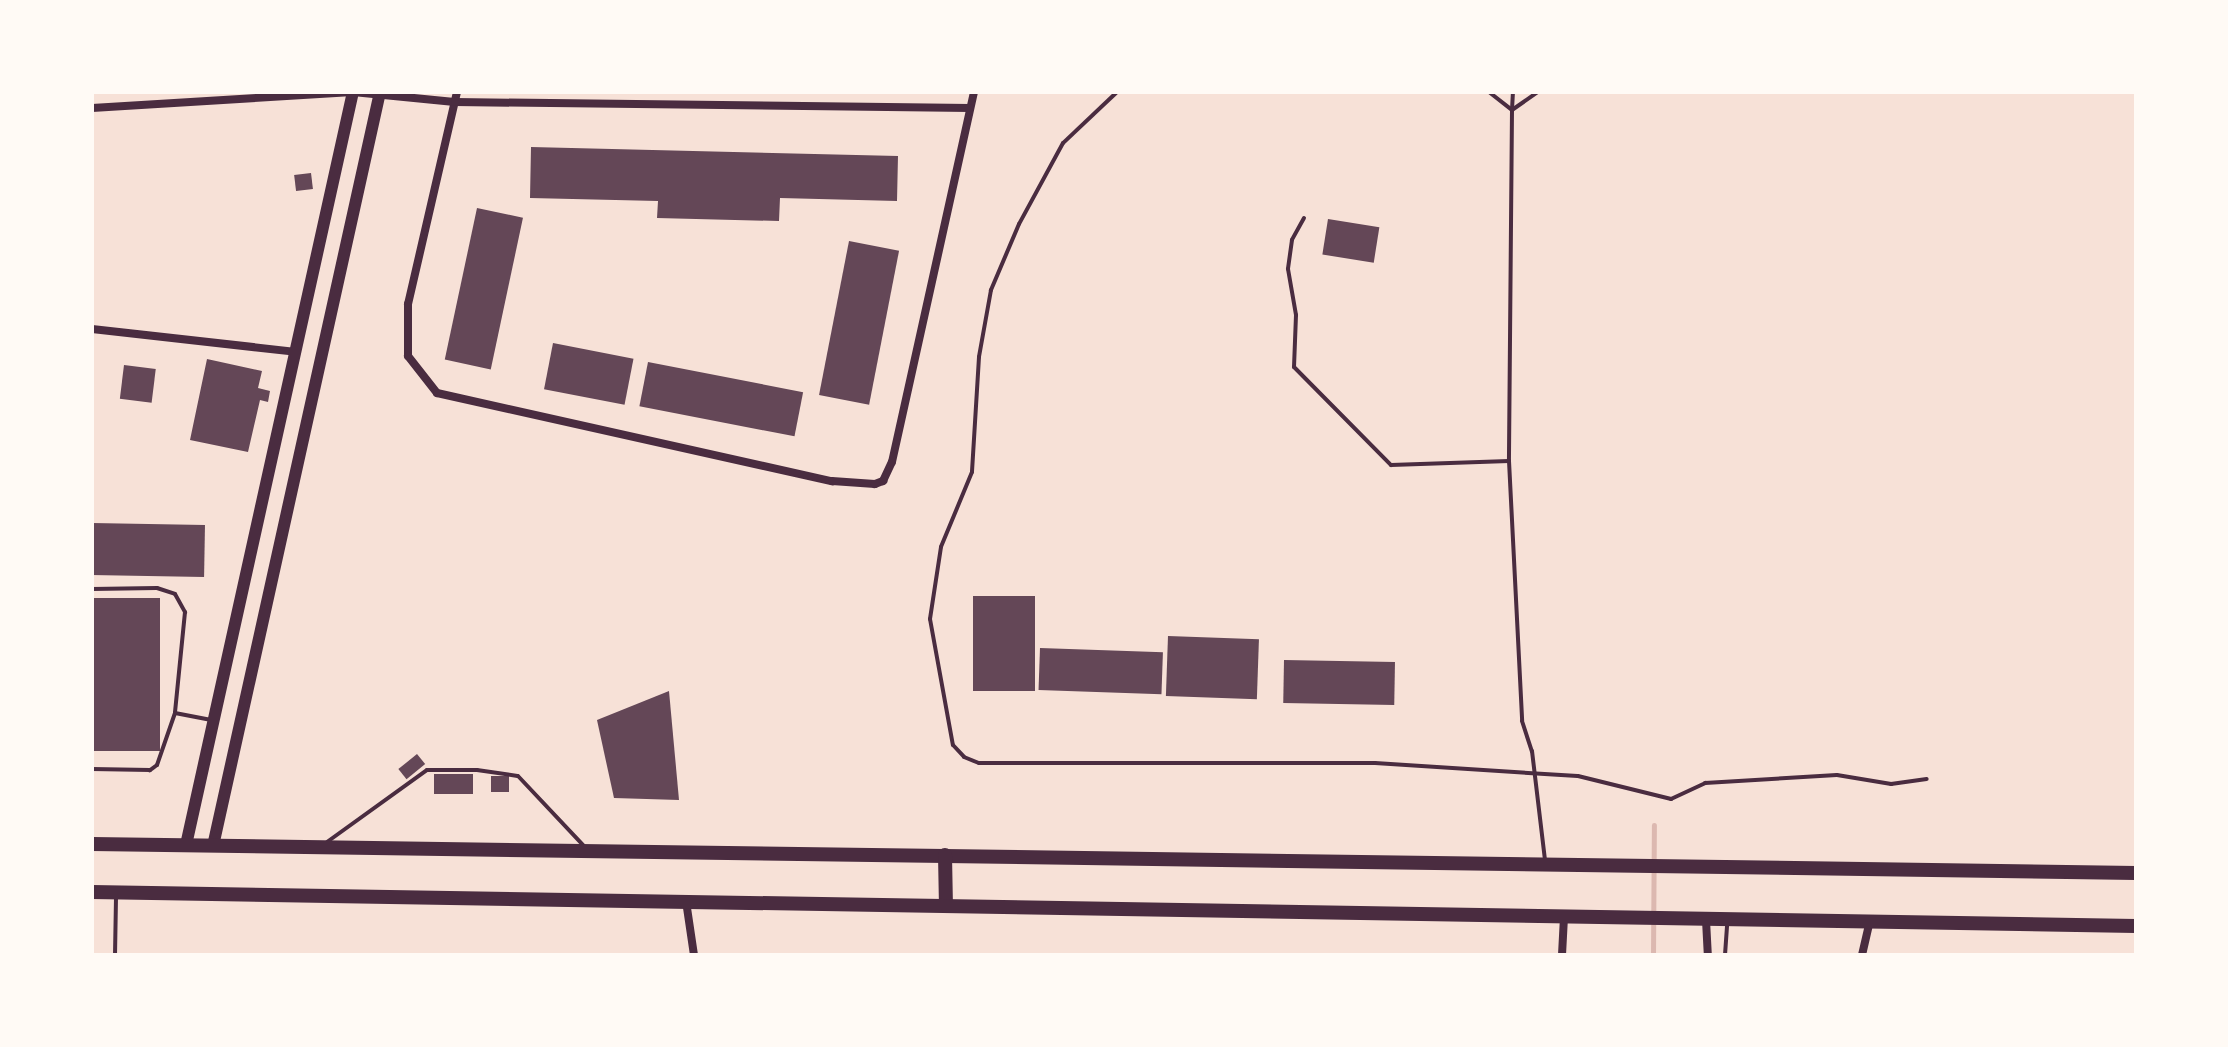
<!DOCTYPE html>
<style>
body{margin:0}
#map{position:relative;width:2228px;height:1047px;overflow:hidden;background:#f7e1d7;font-family:"PT Sans",sans-serif}
div>[style]{position:absolute}
.stream>*{height:5px;margin:-2.5px;padding:0 2.5px;transform-origin:2.5px;border-radius:2.5px;background:#dcb8b0}
.building>*{inset:0;background:#644757;transform-origin:0 0}
.service>*{height:4px;margin:-2px;padding:0 2px;transform-origin:2px;border-radius:2px;background:#4a2c40}
.minor>*{height:8px;margin:-4px;padding:0 4px;transform-origin:4px;border-radius:4px;background:#4a2c40}
.secondary>*{height:12px;margin:-6px;padding:0 6px;transform-origin:6px;border-radius:6px;background:#4a2c40}
.trunk>*{height:14px;margin:-7px;padding:0 7px;transform-origin:7px;border-radius:7px;background:#4a2c40}
span{translate:-50% -50%;white-space:nowrap;text-align:center;line-height:1.15;-webkit-text-stroke:6px #fffaf5;paint-order:stroke}
.frame{position:absolute;inset:0;border:94px solid #fffaf5;pointer-events:none}
</style>
<div id="map">
<div class="stream">
<i style="left:1653px;top:955px;width:130px;rotate:-89.6deg"></i>
</div>
<div class="building">
<i style="clip-path:polygon(531px 147px,898px 156px,897px 201px,780px 198px,779px 221px,657px 218px,658px 201px,530px 198px)"></i>
<i style="left:311px;top:173px;width:16px;height:17px;rotate:83deg"></i>
<i style="left:477px;top:208px;width:47px;height:155px;rotate:12deg"></i>
<i style="left:1328px;top:219px;width:52px;height:36px;rotate:9deg"></i>
<i style="left:849px;top:241px;width:51px;height:157px;rotate:11deg"></i>
<i style="left:553px;top:343px;width:82px;height:47px;rotate:11deg"></i>
<i style="clip-path:polygon(207px 359px,262px 371px,258px 388px,270px 391px,268px 402px,260px 400px,248px 452px,190px 440px)"></i>
<i style="left:648px;top:362px;width:158px;height:45px;rotate:11deg"></i>
<i style="left:124px;top:365px;width:32px;height:34px;rotate:7deg"></i>
<i style="left:92px;top:523px;width:113px;height:52px;rotate:1deg"></i>
<i style="left:973px;top:596px;width:62px;height:95px"></i>
<i style="left:92px;top:598px;width:68px;height:153px"></i>
<i style="left:1168px;top:636px;width:91px;height:60px;rotate:2deg"></i>
<i style="left:1040px;top:648px;width:123px;height:42px;rotate:2deg"></i>
<i style="left:1284px;top:660px;width:111px;height:43px;rotate:1deg"></i>
<i style="clip-path:polygon(669px 691px,679px 800px,614px 798px,597px 720px)"></i>
<i style="left:417px;top:754px;width:13px;height:24px;rotate:51deg"></i>
<i style="left:434px;top:774px;width:39px;height:20px"></i>
<i style="left:491px;top:776px;width:18px;height:16px"></i>
</div>
<div class="service">
<i style="left:1117px;top:92px;width:74px;rotate:136.6deg"></i>
<i style="left:1063px;top:143px;width:92px;rotate:118.5deg"></i>
<i style="left:1019px;top:224px;width:72px;rotate:113deg"></i>
<i style="left:991px;top:290px;width:68px;rotate:100.2deg"></i>
<i style="left:979px;top:357px;width:115px;rotate:93.5deg"></i>
<i style="left:972px;top:472px;width:81px;rotate:112.5deg"></i>
<i style="left:941px;top:547px;width:73px;rotate:98.7deg"></i>
<i style="left:930px;top:619px;width:128px;rotate:79.7deg"></i>
<i style="left:953px;top:745px;width:16px;rotate:47deg"></i>
<i style="left:964px;top:757px;width:16px;rotate:22deg"></i>
<i style="left:979px;top:763px;width:396px"></i>
<i style="left:1375px;top:763px;width:203px;rotate:3.7deg"></i>
<i style="left:1578px;top:776px;width:96px;rotate:13.9deg"></i>
<i style="left:1671px;top:799px;width:38px;rotate:-25deg"></i>
<i style="left:1705px;top:783px;width:132px;rotate:-3.5deg"></i>
<i style="left:1837px;top:775px;width:55px;rotate:9.5deg"></i>
<i style="left:1891px;top:784px;width:36px;rotate:-8deg"></i>
<i style="left:1489px;top:92px;width:29px;rotate:38deg"></i>
<i style="left:1512px;top:110px;width:351px;rotate:90.5deg"></i>
<i style="left:1512px;top:110px;width:32px;rotate:-35deg"></i>
<i style="left:1512px;top:110px;width:18px;rotate:-87deg"></i>
<i style="left:1304px;top:218px;width:25px;rotate:119deg"></i>
<i style="left:1292px;top:240px;width:29px;rotate:98deg"></i>
<i style="left:1288px;top:269px;width:47px;rotate:80.1deg"></i>
<i style="left:1296px;top:315px;width:52px;rotate:92.2deg"></i>
<i style="left:1294px;top:367px;width:138px;rotate:45.3deg"></i>
<i style="left:1391px;top:465px;width:118px;rotate:-1.9deg"></i>
<i style="left:1509px;top:461px;width:260px;rotate:87.1deg"></i>
<i style="left:1522px;top:721px;width:32px;rotate:72deg"></i>
<i style="left:1532px;top:751px;width:110px;rotate:83.2deg"></i>
<i style="left:92px;top:589px;width:65px;rotate:-0.9deg"></i>
<i style="left:157px;top:588px;width:19px;rotate:18deg"></i>
<i style="left:175px;top:594px;width:21px;rotate:61deg"></i>
<i style="left:185px;top:612px;width:101px;rotate:95.7deg"></i>
<i style="left:175px;top:713px;width:55px;rotate:109.1deg"></i>
<i style="left:157px;top:765px;width:9px;rotate:144deg"></i>
<i style="left:150px;top:770px;width:58px;rotate:-179deg"></i>
<i style="left:175px;top:713px;width:37px;rotate:11deg"></i>
<i style="left:327px;top:842px;width:123px;rotate:-35.8deg"></i>
<i style="left:427px;top:770px;width:50px"></i>
<i style="left:477px;top:770px;width:41px;rotate:8.3deg"></i>
<i style="left:518px;top:776px;width:96px;rotate:46.7deg"></i>
<i style="left:115px;top:955px;width:58px;rotate:-89deg"></i>
<i style="left:1725px;top:955px;width:31px;rotate:-86deg"></i>
</div>
<div class="minor">
<i style="left:457px;top:92px;width:218px;rotate:103deg"></i>
<i style="left:408px;top:304px;width:52px;rotate:90deg"></i>
<i style="left:408px;top:356px;width:47px;rotate:51.9deg"></i>
<i style="left:437px;top:393px;width:405px;rotate:12.6deg"></i>
<i style="left:832px;top:481px;width:43px;rotate:4deg"></i>
<i style="left:875px;top:484px;width:9px;rotate:-21deg"></i>
<i style="left:883px;top:481px;width:21px;rotate:-65deg"></i>
<i style="left:892px;top:462px;width:379px;rotate:-77.5deg"></i>
<i style="left:92px;top:108px;width:261px;rotate:-3.5deg"></i>
<i style="left:353px;top:92px;width:102px;rotate:5.6deg"></i>
<i style="left:455px;top:102px;width:515px;rotate:0.67deg"></i>
<i style="left:92px;top:329px;width:205px;rotate:6.4deg"></i>
<i style="left:686px;top:901px;width:55px;rotate:81.6deg"></i>
<i style="left:1706px;top:920px;width:35px;rotate:87deg"></i>
<i style="left:1562px;top:955px;width:39px;rotate:-87deg"></i>
<i style="left:1862px;top:955px;width:35px;rotate:-77deg"></i>
</div>
<div class="secondary">
<i style="left:186px;top:845px;width:771px;rotate:-77.5deg"></i>
<i style="left:213px;top:846px;width:772px;rotate:-77.51deg"></i>
</div>
<div class="trunk">
<i style="left:92px;top:844px;width:2044px;rotate:0.81deg"></i>
<i style="left:945px;top:855px;width:51px;rotate:88.9deg"></i>
<i style="left:92px;top:892px;width:2044px;rotate:0.95deg"></i>
</div>
<div class="frame"></div>
</div>
